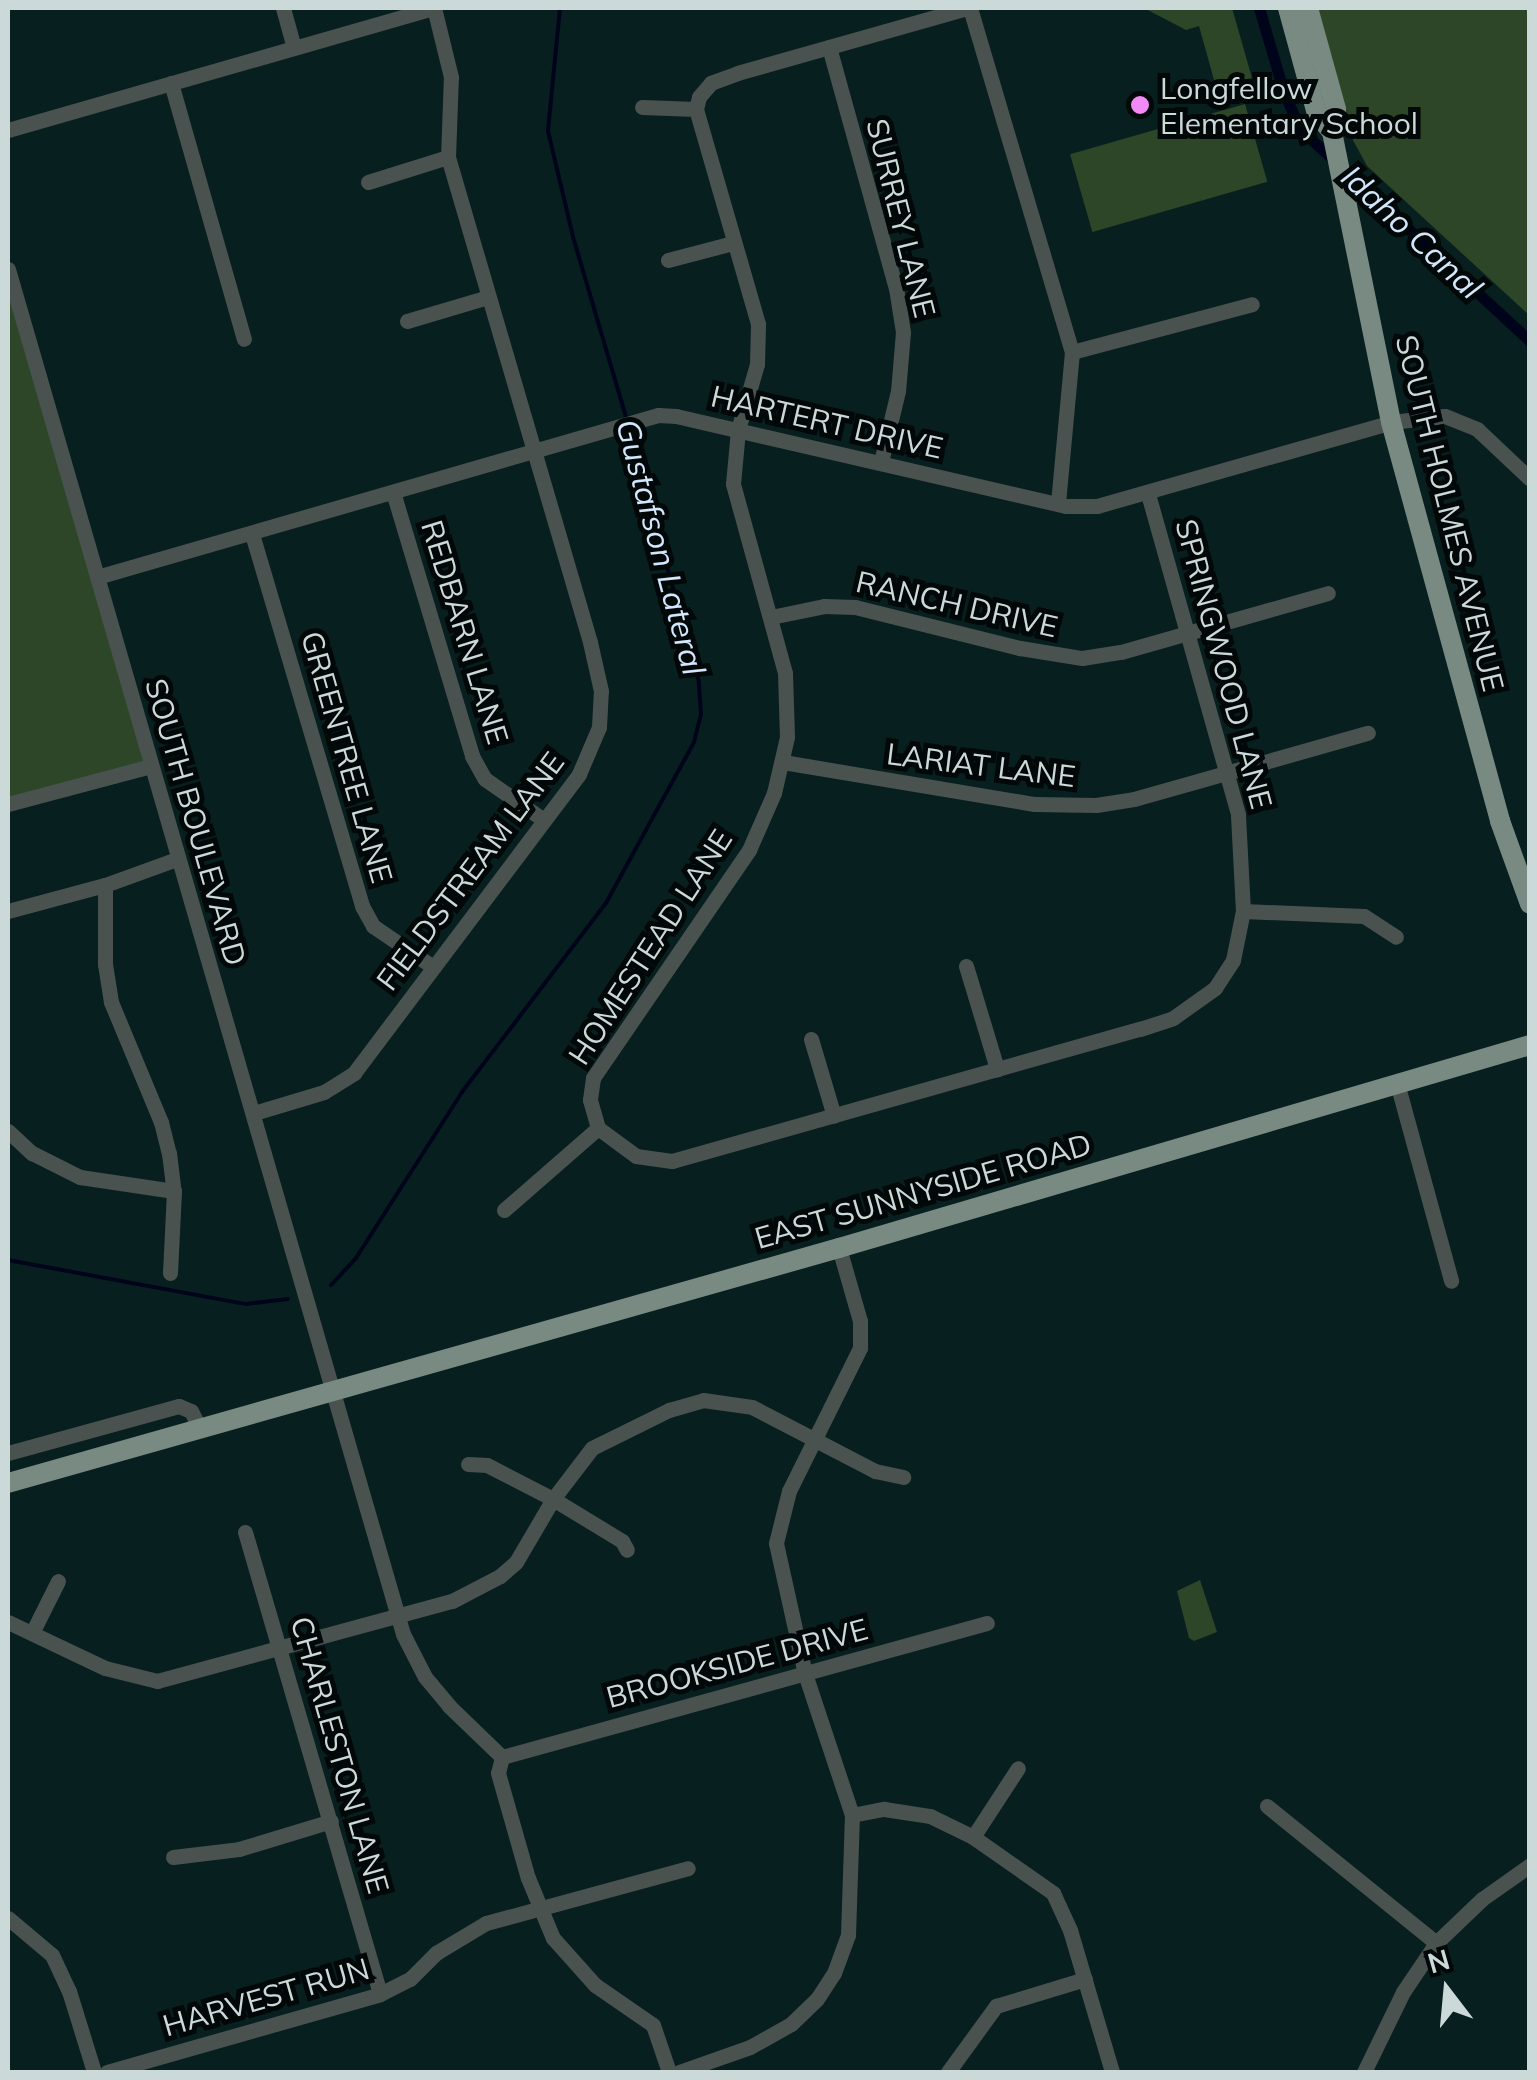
<!DOCTYPE html>
<style>
body{margin:0}
#map{position:relative;width:1537px;height:2080px;overflow:hidden;background:#081f1f;font-family:Mulish,sans-serif}
div>[style]{position:absolute}
.green>*{inset:0;background:#2d4628;transform-origin:0 0}
.stream>*{height:4px;margin:-2px;padding:0 2px;transform-origin:2px;border-radius:2px;background:#00041a}
.canal>*{height:11px;margin:-5.5px;padding:0 5.5px;transform-origin:5.5px;border-radius:5.5px;background:#00041a}
.minor>*{height:15px;margin:-7.5px;padding:0 7.5px;transform-origin:7.5px;border-radius:7.5px;background:#4a524f}
.major>*{height:20px;margin:-10px;padding:0 10px;transform-origin:10px;border-radius:10px;background:#788a82}
.dots>*{width:28px;height:28px;translate:-50% -50%;box-sizing:border-box;border:5px solid #020707;border-radius:50%}
span{translate:-50% -50%;white-space:nowrap;text-align:center;line-height:1.15;-webkit-text-stroke:10px #020707;paint-order:stroke}
.poi-label{font-size:30px;color:#ccd9d9}
.left{translate:0 -50%;text-align:left}
.street-label{font-size:30px;color:#ccd9d9}
.water-label{font-size:32px;color:#d2e7fc;font-style:italic}
.frame{position:absolute;inset:0;border:10px solid #ccd9d9;pointer-events:none}
.north{position:absolute;left:1397px;top:1940px;width:100px;height:100px;-webkit-text-stroke:8px #020707;paint-order:stroke;rotate:344deg;font-size:28px;font-weight:700;line-height:40px;text-align:center;color:#ccd9d9}
.north::after{content:'';display:block;margin:auto;width:35px;height:45px;background:#ccd9d9;clip-path:polygon(50% 0,100% 100%,50% 72%,0 100%)}
</style>
<div id="map">
<div class="green">
<i style="clip-path:polygon(1144px 8px,1232px 8px,1252px 78px,1216px 87px,1199px 26px,1186px 30px)"></i>
<i style="clip-path:polygon(1314px 8px,1529px 8px,1529px 315px,1367px 166px,1336px 109px)"></i>
<i style="left:1245px;top:104px;width:81px;height:182px;rotate:74deg"></i>
<i style="clip-path:polygon(8px 269px,151px 766px,8px 804px)"></i>
<i style="clip-path:polygon(1200px 1580px,1217px 1632px,1194px 1641px,1189px 1638px,1177px 1591px)"></i>
</div>
<div class="stream">
<i style="left:560px;top:8px;width:124px;rotate:95.6deg"></i>
<i style="left:548px;top:131px;width:109px;rotate:76.7deg"></i>
<i style="left:573px;top:237px;width:192px;rotate:73.6deg"></i>
<i style="left:8px;top:1260px;width:242px;rotate:10.5deg"></i>
<i style="left:246px;top:1304px;width:42px;rotate:-6.8deg"></i>
<i style="left:331px;top:1285px;width:37px;rotate:-47deg"></i>
<i style="left:356px;top:1258px;width:197px;rotate:-57.4deg"></i>
<i style="left:462px;top:1092px;width:238px;rotate:-52.7deg"></i>
<i style="left:606px;top:903px;width:183px;rotate:-61.3deg"></i>
<i style="left:694px;top:742px;width:29px;rotate:-76deg"></i>
<i style="left:701px;top:714px;width:32px;rotate:-94deg"></i>
<i style="left:699px;top:682px;width:262px;rotate:-105.5deg"></i>
</div>
<div class="canal">
<i style="left:1259px;top:8px;width:89px;rotate:73.6deg"></i>
<i style="left:1284px;top:93px;width:39px;rotate:66deg"></i>
<i style="left:1300px;top:129px;width:313px;rotate:42.7deg"></i>
</div>
<div class="minor">
<i style="left:283px;top:8px;width:41px;rotate:74.6deg"></i>
<i style="left:967px;top:8px;width:238px;rotate:164.2deg"></i>
<i style="left:738px;top:73px;width:29px;rotate:160deg"></i>
<i style="left:711px;top:83px;width:18px;rotate:131deg"></i>
<i style="left:699px;top:97px;width:12px;rotate:104deg"></i>
<i style="left:696px;top:109px;width:224px;rotate:73.9deg"></i>
<i style="left:758px;top:324px;width:40px;rotate:91.4deg"></i>
<i style="left:757px;top:364px;width:69px;rotate:106.1deg"></i>
<i style="left:738px;top:430px;width:54px;rotate:95.3deg"></i>
<i style="left:733px;top:484px;width:196px;rotate:74.6deg"></i>
<i style="left:785px;top:673px;width:64px;rotate:88.2deg"></i>
<i style="left:787px;top:737px;width:57px;rotate:103.1deg"></i>
<i style="left:774px;top:793px;width:62px;rotate:113.7deg"></i>
<i style="left:749px;top:850px;width:276px;rotate:124.4deg"></i>
<i style="left:593px;top:1078px;width:22px;rotate:98deg"></i>
<i style="left:590px;top:1100px;width:29px;rotate:74deg"></i>
<i style="left:598px;top:1128px;width:47px;rotate:36.4deg"></i>
<i style="left:636px;top:1156px;width:36px;rotate:8deg"></i>
<i style="left:672px;top:1161px;width:486px;rotate:-15.8deg"></i>
<i style="left:1140px;top:1029px;width:35px;rotate:-18deg"></i>
<i style="left:1173px;top:1018px;width:52px;rotate:-35.5deg"></i>
<i style="left:1215px;top:988px;width:33px;rotate:-57deg"></i>
<i style="left:1233px;top:960px;width:50px;rotate:-78.5deg"></i>
<i style="left:1243px;top:911px;width:97px;rotate:-93deg"></i>
<i style="left:1238px;top:814px;width:333px;rotate:-105.7deg"></i>
<i style="left:970px;top:8px;width:359px;rotate:73.5deg"></i>
<i style="left:1072px;top:352px;width:152px;rotate:95.3deg"></i>
<i style="left:829px;top:47px;width:250px;rotate:74.5deg"></i>
<i style="left:896px;top:288px;width:45px;rotate:81deg"></i>
<i style="left:903px;top:332px;width:59px;rotate:94.8deg"></i>
<i style="left:898px;top:391px;width:73px;rotate:103.5deg"></i>
<i style="left:171px;top:83px;width:266px;rotate:74.1deg"></i>
<i style="left:642px;top:107px;width:54px;rotate:2.1deg"></i>
<i style="left:8px;top:130px;width:443px;rotate:-16deg"></i>
<i style="left:368px;top:182px;width:84px;rotate:-17.4deg"></i>
<i style="left:668px;top:260px;width:67px;rotate:-14.7deg"></i>
<i style="left:8px;top:269px;width:1421px;rotate:73.86deg"></i>
<i style="left:403px;top:1634px;width:48px;rotate:62.9deg"></i>
<i style="left:425px;top:1677px;width:38px;rotate:50deg"></i>
<i style="left:449px;top:1706px;width:74px;rotate:43.9deg"></i>
<i style="left:407px;top:321px;width:84px;rotate:-16.5deg"></i>
<i style="left:1072px;top:352px;width:186px;rotate:-14.9deg"></i>
<i style="left:393px;top:492px;width:276px;rotate:73.3deg"></i>
<i style="left:472px;top:756px;width:26px;rotate:61deg"></i>
<i style="left:485px;top:779px;width:68px;rotate:34.9deg"></i>
<i style="left:252px;top:534px;width:388px;rotate:73.5deg"></i>
<i style="left:362px;top:906px;width:23px;rotate:61deg"></i>
<i style="left:373px;top:926px;width:73px;rotate:34.3deg"></i>
<i style="left:97px;top:577px;width:584px;rotate:-16.11deg"></i>
<i style="left:658px;top:415px;width:18px;rotate:3deg"></i>
<i style="left:676px;top:416px;width:400px;rotate:13deg"></i>
<i style="left:1066px;top:506px;width:31px"></i>
<i style="left:1097px;top:506px;width:306px;rotate:-15.9deg"></i>
<i style="left:1391px;top:422px;width:54px;rotate:-6.3deg"></i>
<i style="left:1445px;top:416px;width:35px;rotate:22deg"></i>
<i style="left:1477px;top:429px;width:73px;rotate:43.3deg"></i>
<i style="left:771px;top:617px;width:54px;rotate:-11.7deg"></i>
<i style="left:824px;top:606px;width:31px;rotate:2deg"></i>
<i style="left:855px;top:607px;width:170px;rotate:14deg"></i>
<i style="left:1020px;top:648px;width:63px;rotate:9.2deg"></i>
<i style="left:1082px;top:658px;width:39px;rotate:-9deg"></i>
<i style="left:1121px;top:652px;width:215px;rotate:-15.9deg"></i>
<i style="left:783px;top:762px;width:255px;rotate:9.5deg"></i>
<i style="left:1035px;top:804px;width:61px;rotate:0.9deg"></i>
<i style="left:1096px;top:805px;width:38px;rotate:-9deg"></i>
<i style="left:1134px;top:799px;width:243px;rotate:-15.8deg"></i>
<i style="left:8px;top:804px;width:148px;rotate:-14.9deg"></i>
<i style="left:105px;top:885px;width:79px;rotate:90deg"></i>
<i style="left:105px;top:964px;width:38px;rotate:81deg"></i>
<i style="left:111px;top:1002px;width:130px;rotate:67.4deg"></i>
<i style="left:161px;top:1122px;width:32px;rotate:76deg"></i>
<i style="left:169px;top:1153px;width:38px;rotate:83deg"></i>
<i style="left:174px;top:1191px;width:82px;rotate:92.8deg"></i>
<i style="left:8px;top:911px;width:100px;rotate:-15deg"></i>
<i style="left:105px;top:885px;width:77px;rotate:-19.9deg"></i>
<i style="left:1243px;top:911px;width:121px;rotate:2.4deg"></i>
<i style="left:1364px;top:916px;width:38px;rotate:33deg"></i>
<i style="left:966px;top:966px;width:108px;rotate:73.2deg"></i>
<i style="left:811px;top:1039px;width:80px;rotate:73.4deg"></i>
<i style="left:1397px;top:1083px;width:205px;rotate:74.7deg"></i>
<i style="left:254px;top:1113px;width:73px;rotate:-16.7deg"></i>
<i style="left:324px;top:1092px;width:36px;rotate:-32deg"></i>
<i style="left:354px;top:1073px;width:374px;rotate:-53deg"></i>
<i style="left:579px;top:774px;width:51px;rotate:-66.9deg"></i>
<i style="left:599px;top:727px;width:36px;rotate:-87deg"></i>
<i style="left:601px;top:691px;width:50px;rotate:-102.7deg"></i>
<i style="left:590px;top:642px;width:505px;rotate:-106.32deg"></i>
<i style="left:448px;top:157px;width:80px;rotate:-87.9deg"></i>
<i style="left:451px;top:77px;width:71px;rotate:-103.8deg"></i>
<i style="left:8px;top:1131px;width:33px;rotate:43deg"></i>
<i style="left:32px;top:1153px;width:54px;rotate:26.6deg"></i>
<i style="left:80px;top:1177px;width:95px;rotate:8.5deg"></i>
<i style="left:504px;top:1210px;width:125px;rotate:-41.1deg"></i>
<i style="left:8px;top:1453px;width:177px;rotate:-15.4deg"></i>
<i style="left:179px;top:1406px;width:13px;rotate:23deg"></i>
<i style="left:191px;top:1411px;width:20px;rotate:63deg"></i>
<i style="left:468px;top:1464px;width:19px;rotate:3deg"></i>
<i style="left:487px;top:1465px;width:74px;rotate:27.3deg"></i>
<i style="left:553px;top:1499px;width:81px;rotate:31.3deg"></i>
<i style="left:622px;top:1541px;width:10px;rotate:61deg"></i>
<i style="left:245px;top:1532px;width:481px;rotate:73.7deg"></i>
<i style="left:8px;top:1622px;width:107px;rotate:25.4deg"></i>
<i style="left:105px;top:1668px;width:54px;rotate:14deg"></i>
<i style="left:157px;top:1681px;width:306px;rotate:-15.2deg"></i>
<i style="left:452px;top:1601px;width:54px;rotate:-27.5deg"></i>
<i style="left:500px;top:1576px;width:21px;rotate:-41deg"></i>
<i style="left:516px;top:1562px;width:73px;rotate:-59.6deg"></i>
<i style="left:553px;top:1499px;width:64px;rotate:-52.6deg"></i>
<i style="left:592px;top:1448px;width:86px;rotate:-26.3deg"></i>
<i style="left:669px;top:1410px;width:35px;rotate:-16deg"></i>
<i style="left:703px;top:1400px;width:49px;rotate:8.1deg"></i>
<i style="left:752px;top:1407px;width:139px;rotate:27.5deg"></i>
<i style="left:875px;top:1471px;width:29px;rotate:12deg"></i>
<i style="left:32px;top:1633px;width:58px;rotate:-63.4deg"></i>
<i style="left:502px;top:1757px;width:503px;rotate:-15.44deg"></i>
<i style="left:502px;top:1757px;width:16px;rotate:104deg"></i>
<i style="left:498px;top:1773px;width:109px;rotate:74.1deg"></i>
<i style="left:528px;top:1878px;width:65px;rotate:67.4deg"></i>
<i style="left:553px;top:1938px;width:63px;rotate:48.2deg"></i>
<i style="left:595px;top:1985px;width:70px;rotate:34.6deg"></i>
<i style="left:653px;top:2025px;width:50px;rotate:71.2deg"></i>
<i style="left:1267px;top:1806px;width:218px;rotate:39deg"></i>
<i style="left:852px;top:1815px;width:33px;rotate:-11deg"></i>
<i style="left:884px;top:1809px;width:47px;rotate:8.7deg"></i>
<i style="left:930px;top:1816px;width:48px;rotate:26deg"></i>
<i style="left:973px;top:1837px;width:98px;rotate:35deg"></i>
<i style="left:1053px;top:1893px;width:41px;rotate:65.3deg"></i>
<i style="left:1070px;top:1930px;width:148px;rotate:73.5deg"></i>
<i style="left:973px;top:1837px;width:82px;rotate:-56.9deg"></i>
<i style="left:173px;top:1857px;width:66px;rotate:-6.9deg"></i>
<i style="left:239px;top:1849px;width:96px;rotate:-16.9deg"></i>
<i style="left:8px;top:1918px;width:57px;rotate:40.1deg"></i>
<i style="left:52px;top:1955px;width:40px;rotate:65deg"></i>
<i style="left:69px;top:1991px;width:85px;rotate:72.8deg"></i>
<i style="left:107px;top:2072px;width:284px;rotate:-15.9deg"></i>
<i style="left:380px;top:1994px;width:34px;rotate:-27deg"></i>
<i style="left:410px;top:1979px;width:37px;rotate:-45deg"></i>
<i style="left:436px;top:1953px;width:58px;rotate:-31deg"></i>
<i style="left:486px;top:1923px;width:209px;rotate:-15.2deg"></i>
<i style="left:679px;top:2072px;width:75px;rotate:-19.4deg"></i>
<i style="left:750px;top:2047px;width:47px;rotate:-29.3deg"></i>
<i style="left:791px;top:2024px;width:36px;rotate:-44deg"></i>
<i style="left:817px;top:1999px;width:31px;rotate:-57deg"></i>
<i style="left:834px;top:1973px;width:40px;rotate:-69.8deg"></i>
<i style="left:848px;top:1935px;width:120px;rotate:-88.1deg"></i>
<i style="left:852px;top:1815px;width:149px;rotate:-108.4deg"></i>
<i style="left:805px;top:1674px;width:134px;rotate:-102.5deg"></i>
<i style="left:776px;top:1543px;width:54px;rotate:-76deg"></i>
<i style="left:789px;top:1491px;width:160px;rotate:-63.6deg"></i>
<i style="left:860px;top:1348px;width:27px;rotate:-90deg"></i>
<i style="left:860px;top:1321px;width:76px;rotate:-106deg"></i>
<i style="left:948px;top:2072px;width:82px;rotate:-54deg"></i>
<i style="left:996px;top:2006px;width:93px;rotate:-16.9deg"></i>
<i style="left:1364px;top:2072px;width:89px;rotate:-64deg"></i>
<i style="left:1403px;top:1992px;width:59px;rotate:-56deg"></i>
<i style="left:1436px;top:1943px;width:64px;rotate:-43.7deg"></i>
<i style="left:1482px;top:1899px;width:59px;rotate:-35.3deg"></i>
</div>
<div class="major">
<i style="left:1288px;top:8px;width:110px;rotate:74.7deg"></i>
<i style="left:1317px;top:114px;width:23px;rotate:50deg"></i>
<i style="left:1308px;top:8px;width:105px;rotate:74.5deg"></i>
<i style="left:1336px;top:109px;width:23px;rotate:100deg"></i>
<i style="left:1332px;top:132px;width:296px;rotate:78.5deg"></i>
<i style="left:1391px;top:422px;width:414px;rotate:74.7deg"></i>
<i style="left:1500px;top:821px;width:88px;rotate:70.1deg"></i>
<i style="left:8px;top:1483px;width:864px;rotate:-15.79deg"></i>
<i style="left:839px;top:1248px;width:720px;rotate:-16.37deg"></i>
</div>
<div class="dots">
<i style="left:1140px;top:105px;background:#f18af4"></i>
</div>
<div class="poi-label">
<span class="left" style="left:1160px;top:105px">Longfellow<br>Elementary School</span>
</div>
<div class="street-label">
<span style="left:901px;top:218px;rotate:76deg">SURREY LANE</span>
<span style="left:827px;top:422px;rotate:13deg">HARTERT DRIVE</span>
<span style="left:1450px;top:513px;rotate:76deg">SOUTH HOLMES AVENUE</span>
<span style="left:957px;top:604px;rotate:13deg">RANCH DRIVE</span>
<span style="left:465px;top:632px;rotate:73deg">REDBARN LANE</span>
<span style="left:1224px;top:664px;rotate:75deg">SPRINGWOOD LANE</span>
<span style="left:347px;top:757px;rotate:74deg">GREENTREE LANE</span>
<span style="left:981px;top:765px;rotate:7deg">LARIAT LANE</span>
<span style="left:196px;top:822px;rotate:74deg">SOUTH BOULEVARD</span>
<span style="left:470px;top:871px;rotate:-53deg">FIELDSTREAM LANE</span>
<span style="left:650px;top:947px;rotate:-57deg">HOMESTEAD LANE</span>
<span style="left:923px;top:1191px;rotate:-16deg">EAST SUNNYSIDE ROAD</span>
<span style="left:737px;top:1663px;rotate:-15deg">BROOKSIDE DRIVE</span>
<span style="left:340px;top:1755px;rotate:74deg">CHARLESTON LANE</span>
<span style="left:266px;top:1997px;rotate:-16deg">HARVEST RUN</span>
</div>
<div class="water-label">
<span style="left:1412px;top:232px;rotate:43deg">Idaho Canal</span>
<span style="left:661px;top:547px;rotate:75deg">Gustafson Lateral</span>
</div>
<div class="frame"></div>
<div class="north">N</div>
</div>
